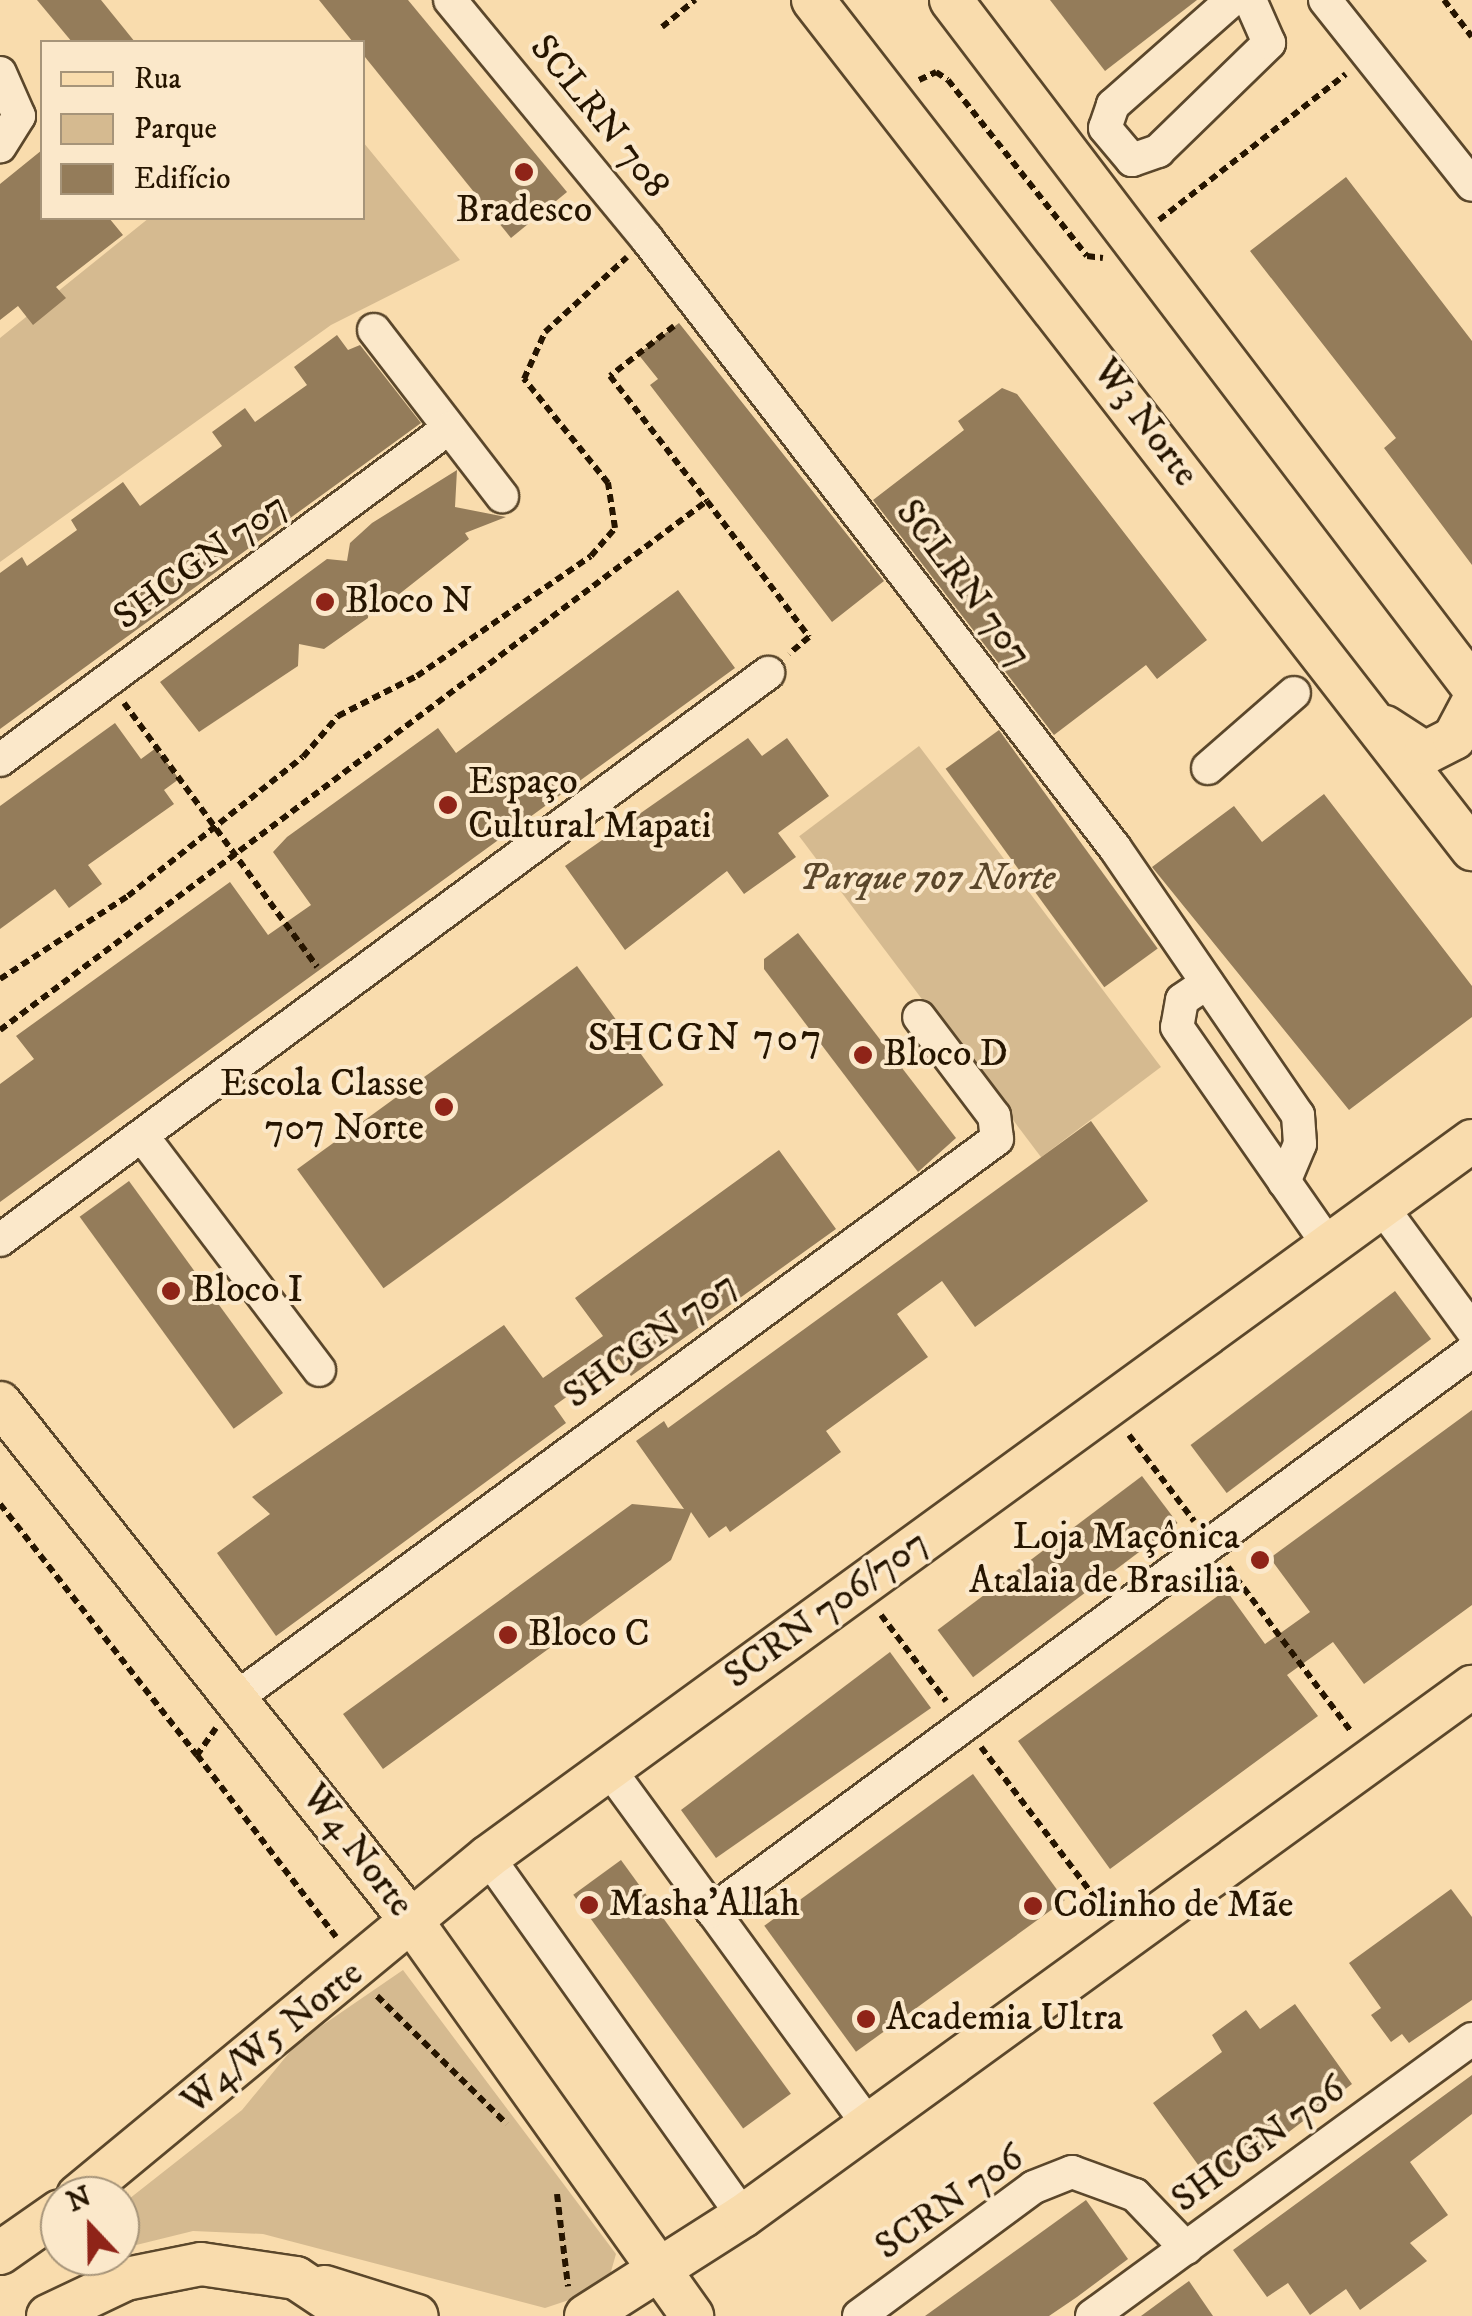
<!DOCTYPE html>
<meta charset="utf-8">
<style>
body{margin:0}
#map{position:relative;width:1472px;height:2316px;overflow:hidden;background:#f9dcad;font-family:"IM FELL DW Pica",serif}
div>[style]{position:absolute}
.green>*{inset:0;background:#d5ba90;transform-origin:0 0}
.building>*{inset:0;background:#947c5a;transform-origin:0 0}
.path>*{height:6px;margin-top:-3px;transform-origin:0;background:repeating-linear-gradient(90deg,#261500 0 8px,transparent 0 13px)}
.roads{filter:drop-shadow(2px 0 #5b472b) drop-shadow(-2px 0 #5b472b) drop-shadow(0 2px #5b472b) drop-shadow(0 -2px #5b472b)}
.minor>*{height:32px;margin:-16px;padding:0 16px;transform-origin:16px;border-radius:16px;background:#fbe8ca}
.major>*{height:42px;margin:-21px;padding:0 21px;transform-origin:21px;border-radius:21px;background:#f9dcad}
.dots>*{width:28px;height:28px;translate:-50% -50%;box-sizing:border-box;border:5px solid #fbe8ca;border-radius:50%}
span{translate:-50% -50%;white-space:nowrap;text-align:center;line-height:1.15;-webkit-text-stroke:8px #fbe8ca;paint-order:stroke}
.street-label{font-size:38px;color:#261500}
.poi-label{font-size:38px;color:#261500}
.left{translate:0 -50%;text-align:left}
.right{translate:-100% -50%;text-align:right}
.park-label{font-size:38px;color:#5b472b;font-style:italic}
.neighbourhood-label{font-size:40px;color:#261500;letter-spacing:2.5px}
.legend{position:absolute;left:40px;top:40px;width:325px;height:180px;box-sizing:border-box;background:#fbe8ca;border:2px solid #a69479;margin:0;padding:12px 18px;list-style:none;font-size:30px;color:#261500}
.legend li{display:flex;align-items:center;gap:20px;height:50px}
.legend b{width:50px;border:2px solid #a69479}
.north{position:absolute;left:40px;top:2176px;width:100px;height:100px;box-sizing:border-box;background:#fbe8ca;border:2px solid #a69479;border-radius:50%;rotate:338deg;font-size:28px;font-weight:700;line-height:40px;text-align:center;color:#261500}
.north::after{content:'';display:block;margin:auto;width:35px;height:45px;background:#8f2418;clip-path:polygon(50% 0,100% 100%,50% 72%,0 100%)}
</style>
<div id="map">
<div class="green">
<i style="clip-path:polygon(363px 142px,460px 260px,331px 325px,0 562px,0 338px,149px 218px,362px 218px)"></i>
<i style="left:919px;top:746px;width:402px;height:150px;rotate:53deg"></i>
<i style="clip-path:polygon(403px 1970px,616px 2254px,610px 2275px,587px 2294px,545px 2308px,263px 2234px,193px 2231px,120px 2249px,120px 2206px,242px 2110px,298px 2042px)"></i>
</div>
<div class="building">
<i style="clip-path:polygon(37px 0,101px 0,135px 42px,72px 42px)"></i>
<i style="clip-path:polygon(319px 0,408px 0,567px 192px,511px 238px)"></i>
<i style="clip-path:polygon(1050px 0,1197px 0,1105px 71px)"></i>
<i style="clip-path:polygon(42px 150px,42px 218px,109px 218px,123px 235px,56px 287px,66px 298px,33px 325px,18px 306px,0 320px,0 184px)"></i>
<i style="clip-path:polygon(1346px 177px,1472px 341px,1472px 565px,1384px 448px,1396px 438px,1250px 251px)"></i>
<i style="clip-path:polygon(679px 323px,884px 581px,832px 622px,650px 385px,658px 379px,638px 354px)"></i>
<i style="clip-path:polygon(337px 335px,348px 350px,360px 345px,421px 423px,0 729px,0 573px,22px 557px,27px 566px,77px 530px,71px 520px,123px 482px,140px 506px,222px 446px,212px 432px,245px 408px,255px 422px,307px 385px,294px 367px)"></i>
<i style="clip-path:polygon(1002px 388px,1017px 394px,1207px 640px,1157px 679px,1146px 665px,1054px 735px,873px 500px,964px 430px,958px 421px)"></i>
<i style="clip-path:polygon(457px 470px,455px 507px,506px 517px,465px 533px,469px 539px,393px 599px,369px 595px,368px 618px,324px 649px,299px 644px,298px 666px,199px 732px,160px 682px,327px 559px,347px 561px,350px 543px,372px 523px)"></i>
<i style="clip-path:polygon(678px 590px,735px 668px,0 1202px,0 1084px,34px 1059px,16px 1036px,230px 882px,268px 935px,311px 905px,273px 852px,287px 837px,438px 728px,456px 753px)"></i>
<i style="clip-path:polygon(115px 723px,141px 759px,156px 748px,179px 779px,164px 790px,174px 804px,88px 865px,102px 884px,69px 908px,55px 889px,0 929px,0 806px)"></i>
<i style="left:999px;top:730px;width:270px;height:66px;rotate:54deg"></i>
<i style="clip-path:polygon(748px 738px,762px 756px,787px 738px,829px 796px,778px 833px,796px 857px,744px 894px,727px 871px,625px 950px,565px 866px)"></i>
<i style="clip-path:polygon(1324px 794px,1472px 986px,1472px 1017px,1349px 1110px,1152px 867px,1234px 806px,1262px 842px)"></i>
<i style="clip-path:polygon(798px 933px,956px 1138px,918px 1172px,764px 969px,764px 959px)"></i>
<i style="left:577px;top:966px;width:147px;height:346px;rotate:54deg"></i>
<i style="clip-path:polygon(1091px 1121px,1148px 1201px,975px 1327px,942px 1281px,897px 1314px,928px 1357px,826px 1431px,841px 1452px,730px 1532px,726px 1526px,709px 1538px,691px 1512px,671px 1560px,383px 1769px,343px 1714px,632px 1504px,684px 1509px,636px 1441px,664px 1421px,668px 1428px)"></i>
<i style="clip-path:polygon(779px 1150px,836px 1229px,631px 1376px,619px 1359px,554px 1406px,566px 1423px,276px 1636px,217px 1553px,270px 1514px,252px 1497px,504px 1325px,543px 1378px,603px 1336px,575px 1298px)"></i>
<i style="left:129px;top:1181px;width:262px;height:61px;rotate:54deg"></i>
<i style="left:1395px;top:1291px;width:60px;height:256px;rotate:53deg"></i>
<i style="clip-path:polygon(1472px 1410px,1472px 1605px,1364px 1684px,1333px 1642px,1287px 1675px,1318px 1716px,1110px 1869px,1018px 1741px,1226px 1590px,1265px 1644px,1310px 1612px,1270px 1558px)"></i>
<i style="left:1142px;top:1476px;width:59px;height:256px;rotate:53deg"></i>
<i style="clip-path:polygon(890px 1652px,931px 1708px,716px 1858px,681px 1810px)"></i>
<i style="left:973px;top:1774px;width:156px;height:258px;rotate:54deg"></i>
<i style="left:621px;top:1860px;width:289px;height:59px;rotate:54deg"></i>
<i style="clip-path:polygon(1451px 1889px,1472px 1917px,1472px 2000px,1409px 2043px,1402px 2034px,1391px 2042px,1371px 2015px,1381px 2008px,1349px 1963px)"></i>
<i style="clip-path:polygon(1295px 2004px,1352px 2084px,1215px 2188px,1153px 2103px,1222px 2052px,1212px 2035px,1246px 2010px,1260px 2029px)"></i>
<i style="clip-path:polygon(1472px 2075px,1472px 2114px,1410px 2162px,1448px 2215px,1410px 2243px,1427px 2261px,1360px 2310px,1346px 2289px,1310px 2315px,1288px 2283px,1267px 2297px,1233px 2250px)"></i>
<i style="clip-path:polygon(1086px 2200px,1128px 2259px,1077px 2297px,1049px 2316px,925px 2316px)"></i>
<i style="clip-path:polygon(1189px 2281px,1213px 2316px,1141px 2316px,1175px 2291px)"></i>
</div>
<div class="path">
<i style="left:1444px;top:0;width:46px;rotate:52.9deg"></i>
<i style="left:662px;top:27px;width:43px;rotate:-39.3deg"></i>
<i style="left:919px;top:80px;width:19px;rotate:-25deg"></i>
<i style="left:936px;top:72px;width:14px;rotate:34deg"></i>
<i style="left:948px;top:80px;width:224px;rotate:51.7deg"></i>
<i style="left:1087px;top:256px;width:16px;rotate:7deg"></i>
<i style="left:1159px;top:220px;width:237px;rotate:-38deg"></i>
<i style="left:674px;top:326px;width:81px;rotate:142deg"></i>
<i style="left:610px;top:376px;width:158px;rotate:52.2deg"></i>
<i style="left:124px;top:703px;width:327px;rotate:53.8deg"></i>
<i style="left:0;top:979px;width:153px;rotate:-33deg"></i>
<i style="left:128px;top:896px;width:223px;rotate:-38.5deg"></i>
<i style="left:303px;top:757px;width:54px;rotate:-49.5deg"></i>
<i style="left:338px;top:716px;width:89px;rotate:-26.9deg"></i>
<i style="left:417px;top:676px;width:211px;rotate:-34.6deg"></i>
<i style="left:591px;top:556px;width:37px;rotate:-49deg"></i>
<i style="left:615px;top:528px;width:46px;rotate:-98.8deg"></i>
<i style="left:608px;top:483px;width:134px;rotate:-128.9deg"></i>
<i style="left:524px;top:379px;width:51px;rotate:-65.9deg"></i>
<i style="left:545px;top:332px;width:111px;rotate:-42.4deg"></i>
<i style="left:0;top:1030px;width:883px;rotate:-36.81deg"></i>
<i style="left:707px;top:501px;width:170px;rotate:53.1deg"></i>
<i style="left:809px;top:637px;width:26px;rotate:140deg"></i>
<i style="left:1129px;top:1435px;width:108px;rotate:52.9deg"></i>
<i style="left:0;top:1504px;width:319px;rotate:51.9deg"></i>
<i style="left:1228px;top:1567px;width:207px;rotate:53.2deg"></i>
<i style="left:881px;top:1615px;width:108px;rotate:52.9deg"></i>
<i style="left:216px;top:1728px;width:33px;rotate:125deg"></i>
<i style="left:197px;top:1755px;width:229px;rotate:52.6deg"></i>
<i style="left:981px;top:1747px;width:207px;rotate:52.9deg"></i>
<i style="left:377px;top:1996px;width:182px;rotate:44.6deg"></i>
<i style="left:557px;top:2194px;width:93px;rotate:83.2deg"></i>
</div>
<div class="roads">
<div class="minor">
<i style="left:450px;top:0;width:310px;rotate:50.5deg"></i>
<i style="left:647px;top:239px;width:768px;rotate:52.46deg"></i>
<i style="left:1115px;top:848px;width:324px;rotate:55.6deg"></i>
<i style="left:1298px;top:1115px;width:29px;rotate:86deg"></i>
<i style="left:1300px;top:1144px;width:41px;rotate:112.8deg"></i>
<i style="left:1232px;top:0;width:159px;rotate:138.6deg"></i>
<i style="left:1113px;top:105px;width:24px;rotate:109deg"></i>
<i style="left:1105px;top:128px;width:42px;rotate:49.8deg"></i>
<i style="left:1132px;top:160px;width:28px;rotate:-19deg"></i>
<i style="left:1158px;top:151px;width:155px;rotate:-44.2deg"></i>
<i style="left:1269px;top:43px;width:47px;rotate:-113.8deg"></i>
<i style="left:1325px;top:0;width:236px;rotate:51.5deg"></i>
<i style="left:0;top:73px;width:47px;rotate:66.2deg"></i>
<i style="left:19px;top:116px;width:36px;rotate:122deg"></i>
<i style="left:374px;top:330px;width:210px;rotate:52.4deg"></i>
<i style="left:0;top:760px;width:558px;rotate:-36.48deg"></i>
<i style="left:1208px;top:768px;width:114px;rotate:-41.1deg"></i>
<i style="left:1207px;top:983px;width:30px;rotate:146deg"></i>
<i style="left:1182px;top:1000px;width:27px;rotate:100deg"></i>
<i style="left:1177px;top:1027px;width:267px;rotate:55.2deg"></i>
<i style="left:143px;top:1137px;width:292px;rotate:52.9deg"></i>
<i style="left:1382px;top:1207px;width:152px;rotate:53.8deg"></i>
<i style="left:0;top:1240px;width:955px;rotate:-36.44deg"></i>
<i style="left:236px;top:1698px;width:944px;rotate:-36.3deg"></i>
<i style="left:997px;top:1139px;width:23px;rotate:-97deg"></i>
<i style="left:994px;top:1116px;width:124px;rotate:-127.1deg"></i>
<i style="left:609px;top:1769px;width:441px;rotate:53.9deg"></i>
<i style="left:488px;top:1857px;width:440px;rotate:54.6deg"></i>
<i style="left:712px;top:1911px;width:944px;rotate:-36.38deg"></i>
<i style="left:859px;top:2316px;width:217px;rotate:-36.4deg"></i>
<i style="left:1034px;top:2187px;width:41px;rotate:-21.5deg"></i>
<i style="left:1072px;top:2172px;width:67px;rotate:20.1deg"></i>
<i style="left:1135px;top:2195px;width:74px;rotate:46.1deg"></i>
<i style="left:1092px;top:2316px;width:470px;rotate:-36.1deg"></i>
</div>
<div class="major">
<i style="left:813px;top:0;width:1075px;rotate:52.18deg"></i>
<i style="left:951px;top:0;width:861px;rotate:52.78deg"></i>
<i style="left:1385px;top:727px;width:48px;rotate:33deg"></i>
<i style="left:1425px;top:753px;width:33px;rotate:-27deg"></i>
<i style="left:1454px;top:738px;width:38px;rotate:-62deg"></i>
<i style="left:0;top:1403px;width:664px;rotate:51.54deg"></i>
<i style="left:413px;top:1923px;width:482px;rotate:54.6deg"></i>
<i style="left:78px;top:2196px;width:532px;rotate:-39.58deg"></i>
<i style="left:488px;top:1857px;width:1217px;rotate:-36.04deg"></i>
<i style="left:0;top:2253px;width:73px;rotate:-35deg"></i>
<i style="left:325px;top:2287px;width:96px;rotate:17.5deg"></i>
<i style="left:48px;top:2316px;width:86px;rotate:-25.4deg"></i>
<i style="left:126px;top:2279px;width:76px;rotate:-11.3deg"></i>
<i style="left:201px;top:2264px;width:96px;rotate:8.4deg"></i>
<i style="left:296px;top:2278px;width:69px;rotate:33.7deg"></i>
<i style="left:586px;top:2316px;width:186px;rotate:-32.5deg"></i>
<i style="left:743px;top:2216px;width:901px;rotate:-35.97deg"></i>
</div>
</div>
<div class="dots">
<i style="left:524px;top:172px;background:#8f2418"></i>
<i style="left:325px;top:602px;background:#8f2418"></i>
<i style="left:448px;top:805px;background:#8f2418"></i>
<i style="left:863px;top:1055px;background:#8f2418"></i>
<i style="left:444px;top:1107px;background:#8f2418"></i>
<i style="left:171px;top:1291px;background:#8f2418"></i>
<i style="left:1260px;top:1560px;background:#8f2418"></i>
<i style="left:508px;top:1635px;background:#8f2418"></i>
<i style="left:589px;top:1905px;background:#8f2418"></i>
<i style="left:1033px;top:1906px;background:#8f2418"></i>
<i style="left:866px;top:2019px;background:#8f2418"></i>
</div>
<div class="street-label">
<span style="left:599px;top:117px;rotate:51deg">SCLRN 708</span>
<span style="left:1145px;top:423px;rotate:53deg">W3 Norte</span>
<span style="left:201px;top:562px;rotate:-36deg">SHCGN 707</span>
<span style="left:963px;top:584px;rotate:53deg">SCLRN 707</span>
<span style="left:651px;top:1341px;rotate:-36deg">SHCGN 707</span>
<span style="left:827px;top:1610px;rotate:-36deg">SCRN 706/707</span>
<span style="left:357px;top:1851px;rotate:52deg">W4 Norte</span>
<span style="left:273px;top:2038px;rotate:-39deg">W4/W5 Norte</span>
<span style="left:1259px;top:2145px;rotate:-36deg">SHCGN 706</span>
<span style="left:950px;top:2203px;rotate:-35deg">SCRN 706</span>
</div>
<div class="poi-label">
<span style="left:524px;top:211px">Bradesco</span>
<span class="left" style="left:345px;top:602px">Bloco N</span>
<span class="left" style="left:468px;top:805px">Espaço<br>Cultural Mapati</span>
<span class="left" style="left:883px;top:1055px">Bloco D</span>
<span class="right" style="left:424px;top:1107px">Escola Classe<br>707 Norte</span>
<span class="left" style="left:191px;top:1291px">Bloco I</span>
<span class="right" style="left:1240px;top:1560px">Loja Maçônica<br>Atalaia de Brasilia</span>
<span class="left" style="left:528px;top:1635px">Bloco C</span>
<span class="left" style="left:609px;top:1905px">Masha'Allah</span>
<span class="left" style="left:1053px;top:1906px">Colinho de Mãe</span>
<span class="left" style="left:886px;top:2019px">Academia Ultra</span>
</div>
<div class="park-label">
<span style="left:927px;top:879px">Parque 707 Norte</span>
</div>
<div class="neighbourhood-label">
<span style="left:706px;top:1039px">SHCGN 707</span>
</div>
<ul class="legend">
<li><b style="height:12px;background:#f9dcad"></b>Rua</li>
<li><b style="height:28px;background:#d5ba90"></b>Parque</li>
<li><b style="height:28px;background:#947c5a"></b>Edifício</li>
</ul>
<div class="north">N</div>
</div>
